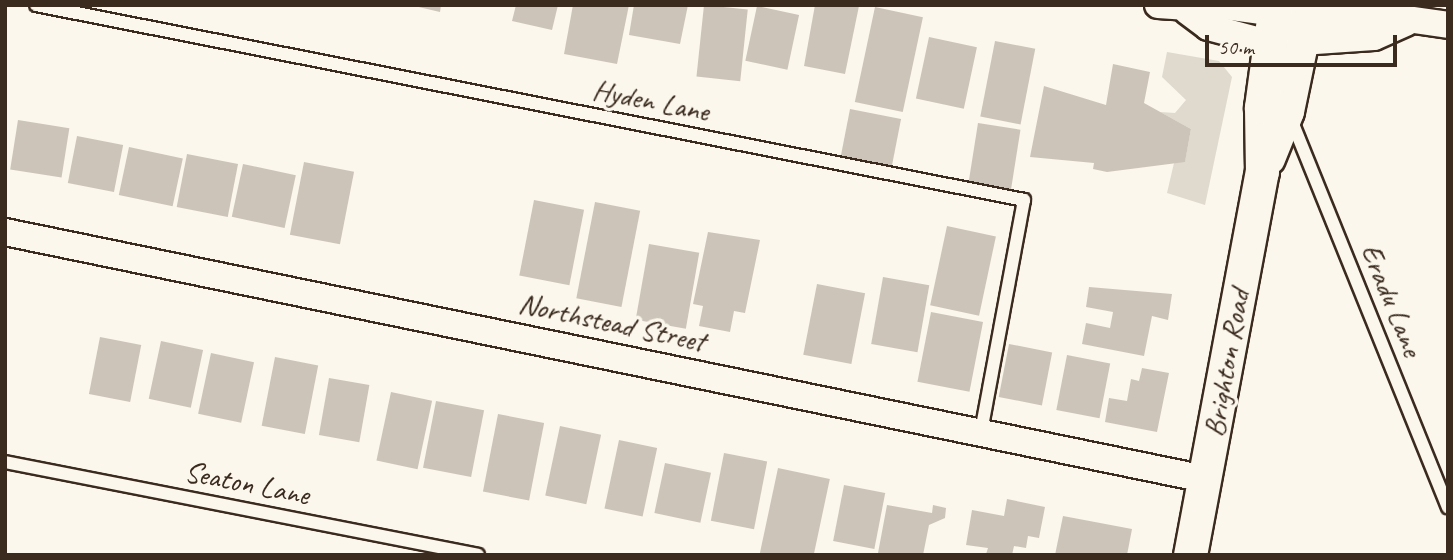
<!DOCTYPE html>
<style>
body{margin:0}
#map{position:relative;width:1453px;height:560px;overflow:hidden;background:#fbf7ec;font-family:Caveat,sans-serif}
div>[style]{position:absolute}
.green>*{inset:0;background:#dfd9ce}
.building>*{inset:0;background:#ccc4b9;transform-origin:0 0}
.roads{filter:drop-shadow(2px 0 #3b2a1e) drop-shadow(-2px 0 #3b2a1e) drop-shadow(0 2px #3b2a1e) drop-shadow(0 -2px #3b2a1e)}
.service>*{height:12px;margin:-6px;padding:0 6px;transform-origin:6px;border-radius:6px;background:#fbf7ec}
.minor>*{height:26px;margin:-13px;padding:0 13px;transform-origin:13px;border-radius:13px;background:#fbf7ec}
.tertiary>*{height:33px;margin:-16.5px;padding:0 16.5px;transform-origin:16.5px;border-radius:16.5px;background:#fbf7ec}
span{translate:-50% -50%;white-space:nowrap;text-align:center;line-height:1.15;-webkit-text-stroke:7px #fbf7ec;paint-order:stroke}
.street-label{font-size:30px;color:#3b2a1e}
.frame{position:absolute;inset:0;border:7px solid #3b2a1e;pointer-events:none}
.scale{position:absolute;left:1205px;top:35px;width:192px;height:32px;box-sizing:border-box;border:4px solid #3b2a1e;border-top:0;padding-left:9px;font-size:21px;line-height:24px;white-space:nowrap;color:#3b2a1e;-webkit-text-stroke:5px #fbf7ec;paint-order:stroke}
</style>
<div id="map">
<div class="green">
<i style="clip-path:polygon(1167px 52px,1219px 61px,1232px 77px,1205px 205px,1167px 193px,1174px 163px,1185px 161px,1191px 129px,1160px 112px,1175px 113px,1186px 100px,1162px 77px)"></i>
</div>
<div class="building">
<i style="clip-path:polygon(410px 5px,441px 5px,440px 12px)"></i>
<i style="clip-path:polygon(516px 5px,558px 5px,552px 30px,512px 21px)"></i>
<i style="clip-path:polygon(573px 5px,629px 5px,617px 64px,564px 54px)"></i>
<i style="clip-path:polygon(634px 5px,688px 5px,680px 44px,629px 35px)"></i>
<i style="left:704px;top:5px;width:44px;height:72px;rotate:6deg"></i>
<i style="clip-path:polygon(815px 5px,859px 6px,845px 74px,804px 66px)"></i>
<i style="left:757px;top:6px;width:43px;height:56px;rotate:12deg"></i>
<i style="left:875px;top:7px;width:49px;height:97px;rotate:12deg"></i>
<i style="left:929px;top:37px;width:49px;height:63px;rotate:12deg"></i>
<i style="left:995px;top:41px;width:41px;height:77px;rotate:11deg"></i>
<i style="clip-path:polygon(1113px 64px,1150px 72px,1144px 103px,1191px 129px,1185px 162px,1107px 172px,1093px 169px,1094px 163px,1030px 157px,1044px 86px,1106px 105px)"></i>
<i style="left:850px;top:109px;width:52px;height:49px;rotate:11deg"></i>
<i style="left:18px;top:120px;width:52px;height:50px;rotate:9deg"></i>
<i style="left:978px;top:123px;width:43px;height:63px;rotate:9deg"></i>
<i style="left:77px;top:136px;width:47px;height:48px;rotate:11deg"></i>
<i style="left:129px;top:147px;width:55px;height:49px;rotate:12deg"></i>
<i style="left:187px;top:154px;width:52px;height:54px;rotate:11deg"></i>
<i style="left:304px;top:162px;width:51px;height:74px;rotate:11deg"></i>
<i style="left:243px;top:164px;width:54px;height:54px;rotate:12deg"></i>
<i style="left:534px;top:200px;width:51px;height:77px;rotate:11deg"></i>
<i style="left:595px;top:202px;width:46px;height:98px;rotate:11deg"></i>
<i style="left:947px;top:226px;width:50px;height:81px;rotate:12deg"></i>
<i style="clip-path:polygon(708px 232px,760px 240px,745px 313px,734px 311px,730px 332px,699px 326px,703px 306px,693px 304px)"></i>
<i style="left:649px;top:244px;width:51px;height:77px;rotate:10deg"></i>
<i style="left:883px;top:277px;width:47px;height:68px;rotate:10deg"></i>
<i style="left:817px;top:284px;width:49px;height:72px;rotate:11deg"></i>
<i style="clip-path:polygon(1089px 287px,1172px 294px,1168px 320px,1152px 316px,1144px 356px,1082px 344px,1086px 323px,1110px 328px,1113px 312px,1086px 307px)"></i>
<i style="left:931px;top:312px;width:53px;height:71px;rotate:11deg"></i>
<i style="left:100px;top:337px;width:42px;height:58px;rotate:11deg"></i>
<i style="left:161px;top:341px;width:43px;height:59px;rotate:12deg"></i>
<i style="left:1009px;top:344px;width:44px;height:54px;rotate:11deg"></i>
<i style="left:211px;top:353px;width:44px;height:62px;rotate:12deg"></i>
<i style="left:1067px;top:355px;width:44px;height:56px;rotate:11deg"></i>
<i style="left:275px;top:357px;width:44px;height:70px;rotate:11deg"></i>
<i style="clip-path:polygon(1142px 368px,1169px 373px,1157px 432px,1105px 422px,1109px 398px,1127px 401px,1131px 379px,1139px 381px)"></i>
<i style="left:329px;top:378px;width:41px;height:58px;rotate:10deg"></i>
<i style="left:391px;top:392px;width:42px;height:70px;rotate:12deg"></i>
<i style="left:436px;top:401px;width:49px;height:68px;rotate:11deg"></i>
<i style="left:498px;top:414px;width:47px;height:79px;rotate:11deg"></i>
<i style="left:560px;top:426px;width:42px;height:71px;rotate:12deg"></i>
<i style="left:619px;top:440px;width:39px;height:70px;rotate:12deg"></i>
<i style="left:724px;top:453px;width:44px;height:69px;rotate:11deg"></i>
<i style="left:665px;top:463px;width:47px;height:51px;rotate:12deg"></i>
<i style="left:778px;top:468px;width:53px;height:89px;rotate:12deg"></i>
<i style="left:844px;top:485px;width:42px;height:57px;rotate:11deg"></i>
<i style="clip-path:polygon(1007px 499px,1045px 507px,1039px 538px,1028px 536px,1026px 548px,1014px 546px,1012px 555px,986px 554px,988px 548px,966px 545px,972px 510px,1004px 516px)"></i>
<i style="clip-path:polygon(887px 505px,932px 513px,933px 505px,946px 508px,945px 518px,929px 525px,923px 555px,878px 553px)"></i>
<i style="clip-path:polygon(1063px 516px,1132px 529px,1127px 555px,1055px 555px)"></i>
</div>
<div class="roads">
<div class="service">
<i style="left:36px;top:5px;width:1007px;rotate:11.16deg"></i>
<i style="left:1024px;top:200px;width:236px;rotate:100.5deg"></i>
<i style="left:1291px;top:119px;width:419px;rotate:68deg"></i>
<i style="left:5px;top:462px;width:482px;rotate:11.1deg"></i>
</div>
<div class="minor">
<i style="left:1158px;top:5px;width:45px;rotate:3.8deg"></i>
<i style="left:1217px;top:5px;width:90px;rotate:7.7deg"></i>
<i style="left:1306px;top:17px;width:66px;rotate:-2.6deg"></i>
<i style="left:1372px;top:14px;width:77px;rotate:8.2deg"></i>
<i style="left:1187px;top:11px;width:26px;rotate:37deg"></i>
<i style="left:1208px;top:27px;width:66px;rotate:14.9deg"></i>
<i style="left:1272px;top:44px;width:102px;rotate:-3.9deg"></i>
<i style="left:1374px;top:37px;width:35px;rotate:-24deg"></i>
<i style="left:5px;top:232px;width:1225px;rotate:11.63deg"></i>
</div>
<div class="tertiary">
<i style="left:1268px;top:158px;width:51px;rotate:-68deg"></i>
<i style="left:1287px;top:111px;width:108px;rotate:-78.3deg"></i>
<i style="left:1190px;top:555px;width:390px;rotate:-79.4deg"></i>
<i style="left:1262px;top:172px;width:65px;rotate:-90.9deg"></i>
<i style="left:1261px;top:107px;width:103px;rotate:-82.2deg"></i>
</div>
</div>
<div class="street-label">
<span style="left:651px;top:100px;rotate:11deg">Hyden Lane</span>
<span style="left:1392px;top:300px;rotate:68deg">Eradu Lane</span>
<span style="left:612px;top:322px;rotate:12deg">Northstead Street</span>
<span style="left:1226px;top:363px;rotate:-80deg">Brighton Road</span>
<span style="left:247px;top:483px;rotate:11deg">Seaton Lane</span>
</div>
<div class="frame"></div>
<div class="scale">50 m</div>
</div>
